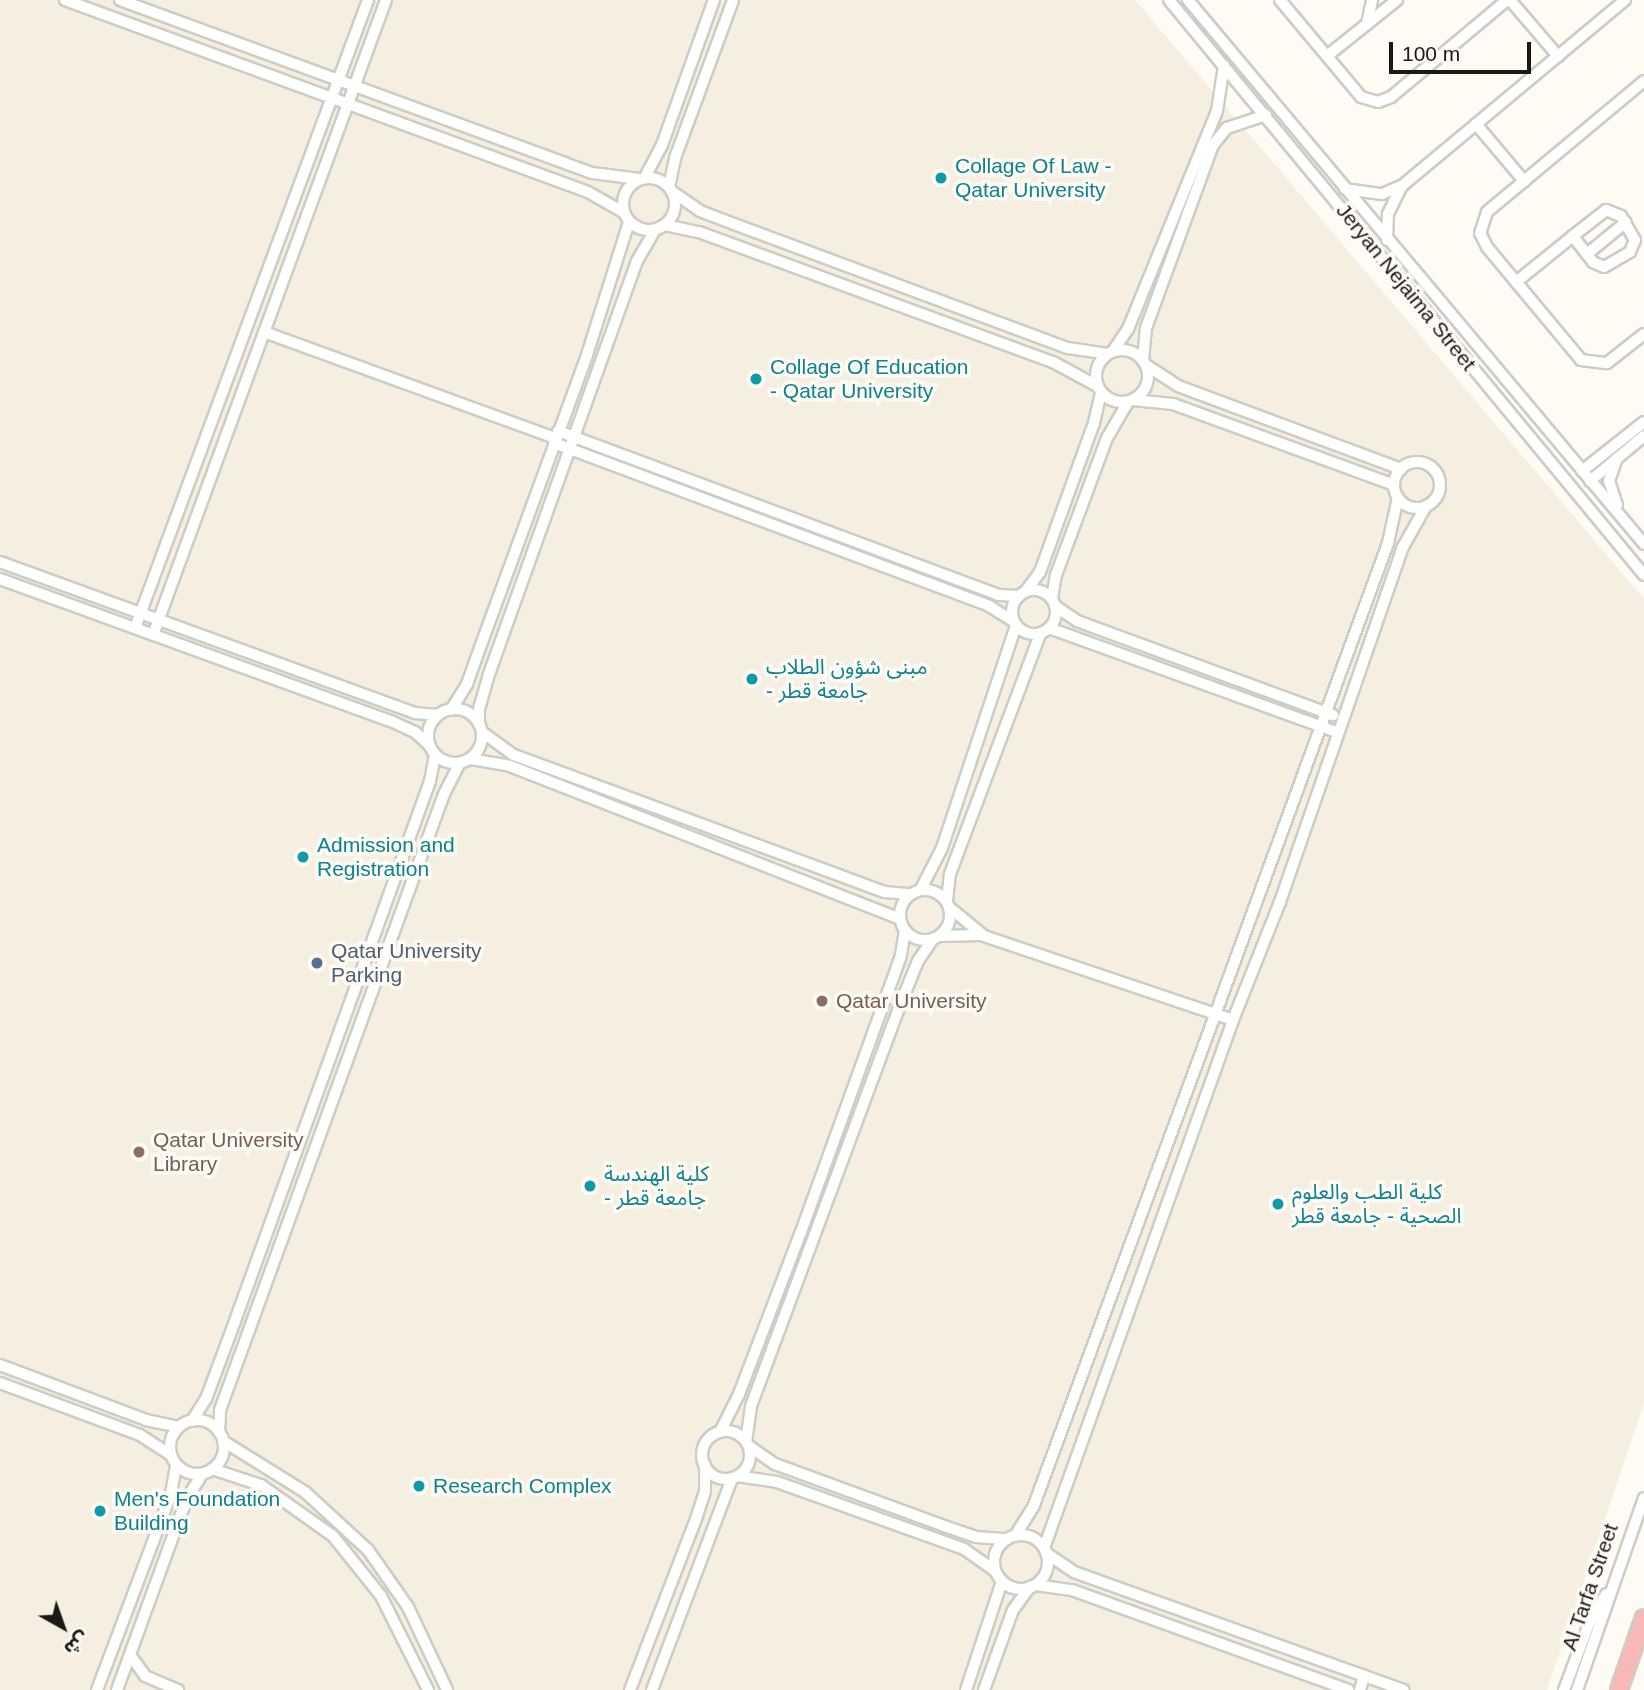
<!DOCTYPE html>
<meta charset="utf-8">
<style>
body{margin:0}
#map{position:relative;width:1644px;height:1690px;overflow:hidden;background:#fdfbf3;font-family:Helvetica,"Noto Sans Arabic",sans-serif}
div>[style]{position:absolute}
.built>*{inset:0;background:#f5efe1}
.roads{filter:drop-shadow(2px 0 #ceccc5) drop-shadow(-2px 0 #ceccc5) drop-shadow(0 2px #ceccc5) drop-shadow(0 -2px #ceccc5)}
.minor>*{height:10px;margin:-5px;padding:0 5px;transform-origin:5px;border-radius:5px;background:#fff}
.minor>.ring{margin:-5px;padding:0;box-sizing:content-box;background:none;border:10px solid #fff;border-radius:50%}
.primary>*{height:16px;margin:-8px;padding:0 8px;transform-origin:8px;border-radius:8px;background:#f7b8b7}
.dots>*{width:19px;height:19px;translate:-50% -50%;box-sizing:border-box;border:4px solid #fdfbf3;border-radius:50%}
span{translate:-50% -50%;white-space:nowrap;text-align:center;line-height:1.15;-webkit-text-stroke:7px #fdfbf3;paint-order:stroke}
.culture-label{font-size:21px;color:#0d838f}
.left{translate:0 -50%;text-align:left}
.street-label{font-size:21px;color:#1a1917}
.service-label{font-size:21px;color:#4e5e75}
.education-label{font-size:21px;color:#785e54}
.north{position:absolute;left:28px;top:1592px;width:70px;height:70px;-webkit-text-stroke:5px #fdfbf3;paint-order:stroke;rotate:140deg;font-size:19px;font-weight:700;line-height:28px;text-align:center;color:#1a1917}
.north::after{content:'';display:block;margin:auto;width:24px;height:32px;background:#1a1917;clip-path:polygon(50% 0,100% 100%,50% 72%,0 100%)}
.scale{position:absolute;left:1389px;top:42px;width:142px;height:32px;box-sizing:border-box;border:4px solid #1a1917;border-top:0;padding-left:9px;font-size:21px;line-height:24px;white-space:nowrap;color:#1a1917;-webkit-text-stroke:5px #fdfbf3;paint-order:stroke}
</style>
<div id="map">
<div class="built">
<i style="clip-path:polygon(0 0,1135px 0,1644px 599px,1644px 1403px,1547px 1690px,0 1690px)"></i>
</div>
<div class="roads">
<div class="minor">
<i style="left:65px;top:0;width:557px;rotate:20.16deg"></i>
<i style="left:588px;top:192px;width:40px;rotate:29.7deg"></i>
<i style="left:120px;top:0;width:503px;rotate:20.13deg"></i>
<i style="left:592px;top:173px;width:48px;rotate:7.1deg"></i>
<i style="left:1169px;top:0;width:746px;rotate:50.44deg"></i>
<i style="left:1188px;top:0;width:710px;rotate:50.03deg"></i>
<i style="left:1280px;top:0;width:126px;rotate:50.1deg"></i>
<i style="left:1361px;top:97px;width:18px;rotate:16deg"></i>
<i style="left:1378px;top:102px;width:14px;rotate:-21deg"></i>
<i style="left:1391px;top:97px;width:151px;rotate:-39.9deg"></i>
<i style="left:1510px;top:0;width:74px;rotate:49.4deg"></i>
<i style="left:1367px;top:24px;width:25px;rotate:-78deg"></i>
<i style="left:1327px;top:56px;width:90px;rotate:-38.7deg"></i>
<i style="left:1644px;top:81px;width:204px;rotate:140.2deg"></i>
<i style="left:1487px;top:212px;width:22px;rotate:108deg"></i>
<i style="left:1480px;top:233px;width:16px;rotate:63deg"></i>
<i style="left:1487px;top:247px;width:147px;rotate:50.2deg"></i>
<i style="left:1581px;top:360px;width:26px;rotate:7deg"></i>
<i style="left:1607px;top:363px;width:47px;rotate:-38.1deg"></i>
<i style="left:1476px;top:124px;width:75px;rotate:49.9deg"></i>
<i style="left:645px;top:177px;width:36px;rotate:-62deg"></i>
<i style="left:662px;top:145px;width:154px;rotate:-70.3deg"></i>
<i class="ring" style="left:623px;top:178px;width:42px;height:42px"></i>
<i style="left:669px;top:187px;width:30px;rotate:-78deg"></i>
<i style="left:675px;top:158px;width:168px;rotate:-69.8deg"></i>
<i style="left:1345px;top:189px;width:37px;rotate:8deg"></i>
<i style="left:1382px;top:194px;width:23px;rotate:-23deg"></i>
<i style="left:1403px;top:185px;width:289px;rotate:-39.8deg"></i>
<i style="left:673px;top:192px;width:33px;rotate:35deg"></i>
<i style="left:700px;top:211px;width:36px;rotate:21deg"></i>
<i style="left:734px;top:224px;width:356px;rotate:20.4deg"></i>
<i style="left:1068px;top:348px;width:40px;rotate:8.5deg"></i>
<i style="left:1606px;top:210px;width:16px;rotate:22deg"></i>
<i style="left:1621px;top:216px;width:28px;rotate:60deg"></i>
<i style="left:1635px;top:240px;width:13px;rotate:113deg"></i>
<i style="left:1630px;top:252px;width:30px;rotate:150deg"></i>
<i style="left:1604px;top:267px;width:12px;rotate:-156deg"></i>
<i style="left:1593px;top:262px;width:33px;rotate:-128deg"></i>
<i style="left:1573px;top:236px;width:42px;rotate:-38.2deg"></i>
<i style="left:665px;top:225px;width:35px;rotate:12deg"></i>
<i style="left:699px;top:232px;width:377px;rotate:20.2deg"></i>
<i style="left:1053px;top:362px;width:50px;rotate:28.6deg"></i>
<i style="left:1387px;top:240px;width:26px;rotate:-88deg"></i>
<i style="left:1388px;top:214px;width:30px;rotate:-64deg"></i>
<i style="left:1587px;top:254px;width:50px;rotate:-39.4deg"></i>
<i style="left:1516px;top:282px;width:73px;rotate:-38.9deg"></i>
<i style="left:264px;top:332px;width:311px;rotate:20deg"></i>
<i class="ring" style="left:1096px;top:350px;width:42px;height:42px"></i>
<i style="left:1113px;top:351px;width:27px;rotate:-56deg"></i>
<i style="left:1128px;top:329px;width:235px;rotate:-67.8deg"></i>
<i style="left:1217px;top:111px;width:46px;rotate:-81.2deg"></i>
<i style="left:1143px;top:361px;width:33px;rotate:-85deg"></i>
<i style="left:1146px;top:328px;width:195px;rotate:-69.9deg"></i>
<i style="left:1213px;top:145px;width:22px;rotate:-51deg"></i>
<i style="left:1227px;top:128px;width:41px;rotate:-18.4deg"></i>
<i style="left:1146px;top:365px;width:38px;rotate:33deg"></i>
<i style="left:1178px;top:386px;width:238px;rotate:20.4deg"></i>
<i style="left:1133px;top:400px;width:40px;rotate:5.7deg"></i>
<i style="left:1173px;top:404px;width:235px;rotate:20.1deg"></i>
<i style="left:558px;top:431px;width:470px;rotate:20.4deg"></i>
<i style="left:998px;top:595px;width:21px;rotate:3deg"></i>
<i style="left:554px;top:443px;width:465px;rotate:20.5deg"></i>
<i style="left:989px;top:606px;width:28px;rotate:32deg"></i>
<i class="ring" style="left:1394px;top:462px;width:36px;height:36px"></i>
<i style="left:1582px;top:471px;width:79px;rotate:-38.3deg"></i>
<i style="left:1590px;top:481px;width:70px;rotate:-39.8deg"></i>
<i style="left:1617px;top:505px;width:25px;rotate:-108deg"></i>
<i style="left:1609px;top:481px;width:24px;rotate:-71deg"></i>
<i style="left:0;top:562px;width:442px;rotate:20deg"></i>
<i style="left:415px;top:713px;width:23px;rotate:5deg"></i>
<i style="left:0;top:579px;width:416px;rotate:20deg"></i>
<i style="left:391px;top:721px;width:26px;rotate:25deg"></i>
<i style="left:415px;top:732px;width:19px;rotate:43deg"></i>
<i class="ring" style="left:1012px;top:590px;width:34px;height:34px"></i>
<i style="left:1026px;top:591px;width:24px;rotate:-54deg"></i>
<i style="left:1040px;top:572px;width:158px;rotate:-70.1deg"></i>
<i style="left:1094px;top:423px;width:32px;rotate:-77deg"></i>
<i style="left:1052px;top:599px;width:24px;rotate:-81deg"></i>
<i style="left:1056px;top:575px;width:146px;rotate:-69.6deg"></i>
<i style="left:1107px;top:438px;width:42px;rotate:-59.7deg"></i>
<i style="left:1055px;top:606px;width:27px;rotate:34deg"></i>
<i style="left:1077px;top:621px;width:273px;rotate:20.2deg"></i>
<i style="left:135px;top:628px;width:670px;rotate:-69.64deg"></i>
<i style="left:1049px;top:628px;width:306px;rotate:19.9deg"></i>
<i style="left:153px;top:635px;width:676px;rotate:-69.85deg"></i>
<i class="ring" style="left:428px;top:709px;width:44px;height:44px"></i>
<i style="left:451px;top:710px;width:31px;rotate:-58deg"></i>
<i style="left:467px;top:684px;width:41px;rotate:-70.3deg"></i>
<i style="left:481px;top:645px;width:309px;rotate:-69.9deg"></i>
<i style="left:587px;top:355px;width:139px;rotate:-72.5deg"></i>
<i style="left:479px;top:724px;width:15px;rotate:-90deg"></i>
<i style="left:479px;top:709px;width:33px;rotate:-74deg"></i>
<i style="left:488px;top:677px;width:442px;rotate:-70.3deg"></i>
<i style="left:637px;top:261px;width:36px;rotate:-60deg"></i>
<i style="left:482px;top:732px;width:39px;rotate:36deg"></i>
<i style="left:514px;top:755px;width:395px;rotate:20.3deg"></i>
<i style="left:885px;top:892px;width:25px;rotate:5deg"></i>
<i style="left:471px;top:759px;width:40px;rotate:10deg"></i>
<i style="left:510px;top:766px;width:419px;rotate:21.4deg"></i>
<i style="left:921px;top:889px;width:46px;rotate:-62.9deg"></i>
<i style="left:942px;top:848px;width:235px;rotate:-71.6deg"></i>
<i class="ring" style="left:900px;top:890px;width:40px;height:40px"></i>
<i style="left:947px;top:901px;width:27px;rotate:-84deg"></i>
<i style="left:950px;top:874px;width:256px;rotate:-69.4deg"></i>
<i style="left:949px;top:907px;width:45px;rotate:39.6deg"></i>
<i style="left:984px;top:936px;width:263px;rotate:18.6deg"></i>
<i style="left:939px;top:936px;width:43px;rotate:-1.3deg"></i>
<i style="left:0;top:1365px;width:156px;rotate:20.6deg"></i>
<i style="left:146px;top:1420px;width:34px;rotate:12deg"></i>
<i style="left:0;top:1383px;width:149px;rotate:20.4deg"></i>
<i style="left:140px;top:1435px;width:37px;rotate:33deg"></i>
<i class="ring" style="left:170px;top:1420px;width:44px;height:44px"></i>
<i style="left:192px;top:1421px;width:26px;rotate:-58deg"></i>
<i style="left:206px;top:1399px;width:83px;rotate:-69.6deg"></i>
<i style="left:235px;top:1321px;width:574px;rotate:-70.14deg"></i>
<i style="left:430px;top:781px;width:26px;rotate:-79deg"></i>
<i class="ring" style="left:702px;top:1431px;width:38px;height:38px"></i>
<i style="left:219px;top:1432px;width:22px;rotate:-87deg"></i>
<i style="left:220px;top:1410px;width:655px;rotate:-70.02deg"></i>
<i style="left:444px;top:794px;width:35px;rotate:-63deg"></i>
<i style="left:720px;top:1432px;width:42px;rotate:-63.4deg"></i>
<i style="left:739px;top:1394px;width:173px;rotate:-69.1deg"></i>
<i style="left:801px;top:1232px;width:294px;rotate:-70.1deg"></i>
<i style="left:901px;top:955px;width:24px;rotate:-81deg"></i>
<i style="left:223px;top:1441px;width:97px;rotate:31.9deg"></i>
<i style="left:305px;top:1492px;width:86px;rotate:42.6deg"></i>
<i style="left:368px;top:1550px;width:70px;rotate:54.9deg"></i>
<i style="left:408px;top:1607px;width:92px;rotate:64.8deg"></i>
<i style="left:746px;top:1442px;width:36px;rotate:-82deg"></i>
<i style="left:751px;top:1406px;width:428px;rotate:-69.6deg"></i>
<i style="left:900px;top:1005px;width:48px;rotate:-67.8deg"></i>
<i style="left:918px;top:961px;width:27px;rotate:-56deg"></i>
<i style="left:749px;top:1446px;width:32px;rotate:35deg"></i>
<i style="left:775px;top:1464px;width:180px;rotate:20.1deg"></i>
<i style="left:944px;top:1526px;width:34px;rotate:19deg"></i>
<i style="left:976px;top:1537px;width:31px;rotate:4deg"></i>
<i style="left:212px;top:1469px;width:52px;rotate:18.1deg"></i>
<i style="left:261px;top:1485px;width:88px;rotate:35.3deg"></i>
<i style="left:333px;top:1536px;width:77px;rotate:51.3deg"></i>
<i style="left:381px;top:1596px;width:105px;rotate:63.4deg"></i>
<i style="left:737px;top:1476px;width:40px;rotate:8.5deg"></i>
<i style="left:777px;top:1482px;width:199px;rotate:19.7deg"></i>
<i style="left:964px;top:1549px;width:38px;rotate:35deg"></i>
<i class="ring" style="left:994px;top:1535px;width:44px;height:44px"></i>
<i style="left:1015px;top:1536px;width:36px;rotate:-58deg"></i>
<i style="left:1034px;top:1505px;width:522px;rotate:-69.73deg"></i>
<i style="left:1215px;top:1015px;width:503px;rotate:-69.87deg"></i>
<i style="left:1388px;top:543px;width:47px;rotate:-77.7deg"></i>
<i style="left:1044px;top:1548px;width:561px;rotate:-70.3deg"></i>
<i style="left:1233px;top:1020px;width:127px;rotate:-68.3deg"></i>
<i style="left:1280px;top:902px;width:376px;rotate:-70.9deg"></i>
<i style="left:1403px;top:547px;width:47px;rotate:-60.7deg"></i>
<i style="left:1046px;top:1553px;width:34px;rotate:34deg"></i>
<i style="left:1074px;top:1572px;width:350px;rotate:19.7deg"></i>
<i style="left:1035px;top:1585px;width:37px;rotate:8deg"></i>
<i style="left:1072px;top:1590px;width:294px;rotate:19.9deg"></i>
<i style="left:130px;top:1655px;width:26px;rotate:54deg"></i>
<i style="left:145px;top:1676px;width:36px;rotate:23deg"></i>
<i style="left:97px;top:1690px;width:210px;rotate:-69.3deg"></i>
<i style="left:171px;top:1494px;width:29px;rotate:-80deg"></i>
<i style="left:117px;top:1690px;width:202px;rotate:-70deg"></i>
<i style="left:186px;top:1500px;width:31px;rotate:-58deg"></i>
<i style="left:630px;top:1690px;width:186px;rotate:-68.9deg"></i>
<i style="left:697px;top:1516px;width:26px;rotate:-72deg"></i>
<i style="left:705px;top:1491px;width:26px;rotate:-90deg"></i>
<i style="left:652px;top:1690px;width:227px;rotate:-69.3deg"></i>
<i style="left:966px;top:1690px;width:115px;rotate:-71.7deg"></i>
<i style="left:984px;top:1690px;width:85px;rotate:-70.1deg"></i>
<i style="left:1013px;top:1610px;width:29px;rotate:-54deg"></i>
<i style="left:1360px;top:1690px;width:15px;rotate:-74deg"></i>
<i style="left:1564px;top:1690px;width:74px;rotate:-69.4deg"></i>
<i style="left:1590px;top:1621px;width:31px;rotate:-59deg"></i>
<i style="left:1577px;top:1690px;width:203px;rotate:-70.8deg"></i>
</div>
<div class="primary">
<i style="left:1619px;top:1690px;width:76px;rotate:-70.9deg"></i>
</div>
</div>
<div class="dots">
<i style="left:941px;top:178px;background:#0f9aa8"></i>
<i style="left:756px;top:379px;background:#0f9aa8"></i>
<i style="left:752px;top:679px;background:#0f9aa8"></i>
<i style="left:303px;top:857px;background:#0f9aa8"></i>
<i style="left:317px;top:963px;background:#5c6f8a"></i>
<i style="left:822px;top:1001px;background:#8d6e63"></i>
<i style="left:139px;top:1152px;background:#8d6e63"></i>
<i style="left:590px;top:1186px;background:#0f9aa8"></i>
<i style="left:1278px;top:1204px;background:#0f9aa8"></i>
<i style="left:419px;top:1486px;background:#0f9aa8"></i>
<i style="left:100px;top:1511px;background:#0f9aa8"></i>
</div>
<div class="culture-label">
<span class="left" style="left:955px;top:178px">Collage Of Law -<br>Qatar University</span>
<span class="left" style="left:770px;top:379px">Collage Of Education<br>- Qatar University</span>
<span class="left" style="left:766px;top:679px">مبنى شؤون الطلاب<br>- جامعة قطر</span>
<span class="left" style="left:317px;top:857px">Admission and<br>Registration</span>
<span class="left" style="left:604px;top:1186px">كلية الهندسة<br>- جامعة قطر</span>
<span class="left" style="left:1292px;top:1204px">كلية الطب والعلوم<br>الصحية - جامعة قطر</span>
<span class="left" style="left:433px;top:1486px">Research Complex</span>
<span class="left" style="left:114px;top:1511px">Men's Foundation<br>Building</span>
</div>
<div class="street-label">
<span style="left:1406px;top:287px;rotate:51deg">Jeryan Nejaima Street</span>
<span style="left:1590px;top:1587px;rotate:-71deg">Al Tarfa Street</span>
</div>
<div class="service-label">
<span class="left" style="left:331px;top:963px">Qatar University<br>Parking</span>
</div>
<div class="education-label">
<span class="left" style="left:836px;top:1001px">Qatar University</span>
<span class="left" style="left:153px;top:1152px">Qatar University<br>Library</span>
</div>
<div class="north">ش</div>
<div class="scale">100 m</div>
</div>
